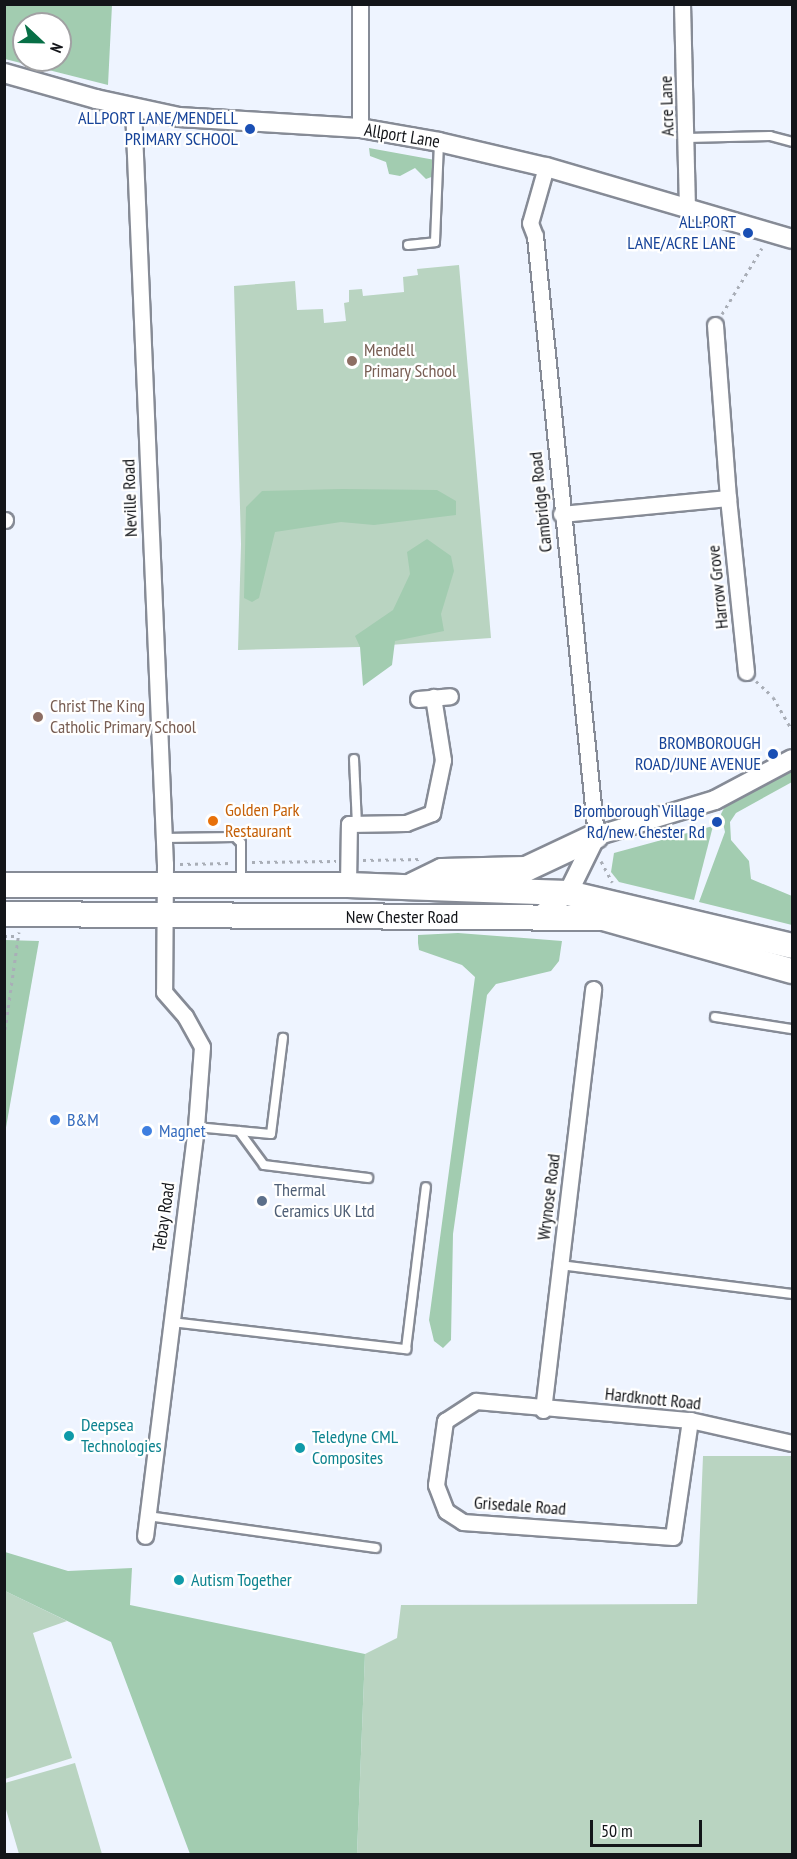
<!DOCTYPE html>
<style>
body{margin:0}
#map{position:relative;width:797px;height:1859px;overflow:hidden;background:#eef4ff;font-family:"PT Sans Narrow",sans-serif}
div>[style]{position:absolute}
.green>*{inset:0;background:#b9d4c1}
.forest>*{inset:0;background:#a2ccb0}
.path>*{height:3px;margin-top:-1.5px;transform-origin:0;background:repeating-linear-gradient(90deg,#a9aeb7 0 3px,transparent 0 7.5px)}
.roads{filter:drop-shadow(2px 0 #868b96) drop-shadow(-2px 0 #868b96) drop-shadow(0 2px #868b96) drop-shadow(0 -2px #868b96)}
.service>*{height:8px;margin:-4px;padding:0 4px;transform-origin:4px;border-radius:4px;background:#fff}
.minor>*{height:15px;margin:-7.5px;padding:0 7.5px;transform-origin:7.5px;border-radius:7.5px;background:#fff}
.tertiary>*{height:18px;margin:-9px;padding:0 9px;transform-origin:9px;border-radius:9px;background:#fff}
.trunk>*{height:24px;margin:-12px;padding:0 12px;transform-origin:12px;border-radius:12px;background:#fff}
.dots>*{width:16px;height:16px;translate:-50% -50%;box-sizing:border-box;border:3px solid #fff;border-radius:50%}
span{translate:-50% -50%;white-space:nowrap;text-align:center;line-height:1.15;-webkit-text-stroke:4.5px #fff;paint-order:stroke}
.street-label{font-size:18px;color:#131519}
.transit-label{font-size:18px;color:#164399}
.right{translate:-100% -50%;text-align:right}
.education-label{font-size:18px;color:#785e54}
.left{translate:0 -50%;text-align:left}
.food-label{font-size:18px;color:#c56008}
.shop-label{font-size:18px;color:#366cbe}
.service-label{font-size:18px;color:#4e5e75}
.culture-label{font-size:18px;color:#0d838f}
.frame{position:absolute;inset:0;border:6px solid #131519;pointer-events:none}
.north{position:absolute;left:12px;top:12px;width:60px;height:60px;box-sizing:border-box;background:#fff;border:2px solid #a1a1a3;border-radius:50%;rotate:112deg;font-size:16px;font-weight:700;line-height:24px;text-align:center;color:#131519}
.north::after{content:'';display:block;margin:auto;width:21px;height:27px;background:#076f46;clip-path:polygon(50% 0,100% 100%,50% 72%,0 100%)}
.scale{position:absolute;left:590px;top:1820px;width:112px;height:27px;box-sizing:border-box;border:3px solid #131519;border-top:0;padding-left:8px;font-size:18px;line-height:21px;white-space:nowrap;color:#131519;-webkit-text-stroke:4px #fff;paint-order:stroke}
</style>
<div id="map">
<div class="green">
<i style="clip-path:polygon(459px 265px,491px 638px,360px 647px,238px 650px,241px 544px,234px 286px,295px 281px,297px 310px,323px 309px,324px 323px,346px 321px,344px 303px,349px 302px,349px 290px,362px 289px,363px 296px,404px 292px,403px 277px,418px 275px,417px 269px)"></i>
<i style="clip-path:polygon(703px 1456px,792px 1456px,792px 1854px,357px 1854px,365px 1654px,397px 1638px,401px 1605px,697px 1604px)"></i>
<i style="clip-path:polygon(5px 1591px,67px 1621px,33px 1633px,72px 1758px,5px 1779px)"></i>
<i style="clip-path:polygon(75px 1763px,102px 1854px,19px 1854px,5px 1806px,5px 1783px)"></i>
</div>
<div class="forest">
<i style="clip-path:polygon(evenodd,5px 4px,112px 5px,108px 85px,5px 59px,5px 4px,24px 24px,60px 24px,60px 60px,24px 60px,24px 24px)"></i>
<i style="clip-path:polygon(369px 148px,435px 160px,434px 176px,426px 179px,415px 168px,400px 176px,389px 174px,386px 162px,370px 156px)"></i>
<i style="clip-path:polygon(342px 489px,437px 490px,456px 501px,456px 515px,374px 525px,341px 522px,275px 532px,259px 598px,252px 602px,244px 598px,246px 507px,262px 491px)"></i>
<i style="clip-path:polygon(427px 539px,451px 556px,454px 571px,441px 614px,444px 631px,395px 641px,392px 665px,363px 686px,360px 647px,355px 636px,393px 610px,410px 574px,407px 552px)"></i>
<i style="clip-path:polygon(792px 771px,792px 782px,736px 813px,730px 822px,731px 840px,749px 861px,751px 879px,792px 896px,792px 925px,699px 902px,725px 832px,721px 814px,725px 806px)"></i>
<i style="clip-path:polygon(713px 826px,694px 900px,619px 882px,611px 872px,614px 853px)"></i>
<i style="clip-path:polygon(458px 933px,562px 941px,559px 961px,551px 971px,496px 984px,487px 995px,453px 1234px,451px 1340px,443px 1348px,434px 1341px,429px 1320px,475px 977px,462px 965px,419px 950px,418px 943px,418px 935px)"></i>
<i style="clip-path:polygon(5px 940px,39px 941px,5px 1133px,4px 940px)"></i>
<i style="clip-path:polygon(5px 1552px,68px 1571px,132px 1568px,130px 1605px,365px 1654px,357px 1854px,190px 1854px,111px 1642px,5px 1591px)"></i>
</div>
<div class="path">
<i style="left:722px;top:314px;width:77px;rotate:-58.8deg"></i>
<i style="left:756px;top:681px;width:23px;rotate:43deg"></i>
<i style="left:773px;top:697px;width:38px;rotate:60deg"></i>
<i style="left:363px;top:860px;width:60px;rotate:-1deg"></i>
<i style="left:601px;top:861px;width:24px;rotate:62deg"></i>
<i style="left:252px;top:862px;width:84px;rotate:-0.7deg"></i>
<i style="left:180px;top:864px;width:51px;rotate:-1.1deg"></i>
<i style="left:4px;top:936px;width:15px"></i>
<i style="left:4px;top:1037px;width:106px;rotate:-81.9deg"></i>
</div>
<div class="roads">
<div class="service">
<i style="left:687px;top:138px;width:83px;rotate:-1.4deg"></i>
<i style="left:770px;top:136px;width:23px;rotate:15deg"></i>
<i style="left:408px;top:245px;width:27px;rotate:-6deg"></i>
<i style="left:435px;top:242px;width:99px;rotate:-87.7deg"></i>
<i style="left:354px;top:759px;width:65px;rotate:87.4deg"></i>
<i style="left:163px;top:838px;width:72px;rotate:-0.8deg"></i>
<i style="left:235px;top:837px;width:8px;rotate:45deg"></i>
<i style="left:241px;top:843px;width:38px;rotate:90deg"></i>
<i style="left:715px;top:1017px;width:78px;rotate:8.9deg"></i>
<i style="left:196px;top:1127px;width:75px;rotate:5.3deg"></i>
<i style="left:271px;top:1134px;width:97px;rotate:-82.9deg"></i>
<i style="left:239px;top:1131px;width:42px;rotate:53.7deg"></i>
<i style="left:264px;top:1165px;width:105px;rotate:7.1deg"></i>
<i style="left:560px;top:1265px;width:234px;rotate:7.1deg"></i>
<i style="left:171px;top:1322px;width:237px;rotate:6.6deg"></i>
<i style="left:406px;top:1349px;width:163px;rotate:-83deg"></i>
<i style="left:148px;top:1516px;width:230px;rotate:8deg"></i>
</div>
<div class="minor">
<i style="left:682px;top:4px;width:202px;rotate:88.6deg"></i>
<i style="left:133px;top:108px;width:757px;rotate:87.58deg"></i>
<i style="left:165px;top:864px;width:128px;rotate:90.4deg"></i>
<i style="left:164px;top:992px;width:32px;rotate:49deg"></i>
<i style="left:185px;top:1016px;width:35px;rotate:61deg"></i>
<i style="left:202px;top:1047px;width:80px;rotate:94.3deg"></i>
<i style="left:196px;top:1127px;width:412px;rotate:97.1deg"></i>
<i style="left:360px;top:128px;width:124px;rotate:-90deg"></i>
<i style="left:546px;top:167px;width:58px;rotate:105.9deg"></i>
<i style="left:530px;top:223px;width:14px;rotate:69deg"></i>
<i style="left:535px;top:236px;width:603px;rotate:84.19deg"></i>
<i style="left:715px;top:325px;width:173px;rotate:85.7deg"></i>
<i style="left:561px;top:514px;width:168px;rotate:-5.5deg"></i>
<i style="left:728px;top:498px;width:175px;rotate:84.1deg"></i>
<i style="left:4px;top:520px;width:1px"></i>
<i style="left:418px;top:699px;width:32px;rotate:-5deg"></i>
<i style="left:348px;top:885px;width:61px;rotate:-89.1deg"></i>
<i style="left:349px;top:824px;width:57px;rotate:-1deg"></i>
<i style="left:406px;top:823px;width:28px;rotate:-21deg"></i>
<i style="left:432px;top:813px;width:54px;rotate:-78.3deg"></i>
<i style="left:443px;top:760px;width:64px;rotate:-99deg"></i>
<i style="left:543px;top:1410px;width:424px;rotate:-83.2deg"></i>
<i style="left:690px;top:1420px;width:118px;rotate:98.3deg"></i>
<i style="left:673px;top:1537px;width:211px;rotate:-175.9deg"></i>
<i style="left:463px;top:1522px;width:20px;rotate:-147deg"></i>
<i style="left:446px;top:1511px;width:28px;rotate:-111deg"></i>
<i style="left:436px;top:1485px;width:65px;rotate:-82deg"></i>
<i style="left:445px;top:1421px;width:37px;rotate:-33deg"></i>
<i style="left:476px;top:1401px;width:215px;rotate:5.1deg"></i>
<i style="left:690px;top:1420px;width:105px;rotate:12.7deg"></i>
</div>
<div class="tertiary">
<i style="left:4px;top:73px;width:96px;rotate:15.8deg"></i>
<i style="left:96px;top:99px;width:85px;rotate:12.2deg"></i>
<i style="left:179px;top:117px;width:181px;rotate:3.5deg"></i>
<i style="left:360px;top:128px;width:80px;rotate:10deg"></i>
<i style="left:439px;top:142px;width:110px;rotate:13.2deg"></i>
<i style="left:546px;top:167px;width:256px;rotate:16.3deg"></i>
<i style="left:537px;top:918px;width:40px;rotate:-39deg"></i>
<i style="left:568px;top:893px;width:64px;rotate:-63.8deg"></i>
<i style="left:596px;top:836px;width:124px;rotate:-16.8deg"></i>
<i style="left:715px;top:800px;width:87px;rotate:-28deg"></i>
</div>
<div class="trunk">
<i style="left:4px;top:885px;width:344px"></i>
<i style="left:348px;top:885px;width:220px;rotate:2.1deg"></i>
<i style="left:568px;top:893px;width:230px;rotate:13.3deg"></i>
<i style="left:413px;top:885px;width:32px;rotate:-26deg"></i>
<i style="left:442px;top:871px;width:84px;rotate:-1.4deg"></i>
<i style="left:526px;top:869px;width:77px;rotate:-25.2deg"></i>
<i style="left:4px;top:914px;width:599px;rotate:0.38deg"></i>
<i style="left:603px;top:918px;width:196px;rotate:15.7deg"></i>
</div>
</div>
<div class="dots">
<i style="left:250px;top:129px;background:#1a4fb4"></i>
<i style="left:748px;top:233px;background:#1a4fb4"></i>
<i style="left:352px;top:361px;background:#8d6e63"></i>
<i style="left:38px;top:717px;background:#8d6e63"></i>
<i style="left:773px;top:754px;background:#1a4fb4"></i>
<i style="left:213px;top:821px;background:#e8710a"></i>
<i style="left:717px;top:822px;background:#1a4fb4"></i>
<i style="left:55px;top:1120px;background:#3f7fe0"></i>
<i style="left:147px;top:1131px;background:#3f7fe0"></i>
<i style="left:262px;top:1201px;background:#5c6f8a"></i>
<i style="left:69px;top:1436px;background:#0f9aa8"></i>
<i style="left:300px;top:1448px;background:#0f9aa8"></i>
<i style="left:179px;top:1580px;background:#0f9aa8"></i>
</div>
<div class="street-label">
<span style="left:667px;top:106px;rotate:-92deg">Acre Lane</span>
<span style="left:402px;top:136px;rotate:9deg">Allport Lane</span>
<span style="left:130px;top:498px;rotate:-92deg">Neville Road</span>
<span style="left:541px;top:502px;rotate:-96deg">Cambridge Road</span>
<span style="left:718px;top:587px;rotate:-96deg">Harrow Grove</span>
<span style="left:402px;top:917px">New Chester Road</span>
<span style="left:549px;top:1197px;rotate:-83deg">Wrynose Road</span>
<span style="left:164px;top:1217px;rotate:-82deg">Tebay Road</span>
<span style="left:653px;top:1399px;rotate:6deg">Hardknott Road</span>
<span style="left:520px;top:1506px;rotate:4deg">Grisedale Road</span>
</div>
<div class="transit-label">
<span class="right" style="left:238px;top:129px">ALLPORT LANE/MENDELL<br>PRIMARY SCHOOL</span>
<span class="right" style="left:736px;top:233px">ALLPORT<br>LANE/ACRE LANE</span>
<span class="right" style="left:761px;top:754px">BROMBOROUGH<br>ROAD/JUNE AVENUE</span>
<span class="right" style="left:705px;top:822px">Bromborough Village<br>Rd/new Chester Rd</span>
</div>
<div class="education-label">
<span class="left" style="left:364px;top:361px">Mendell<br>Primary School</span>
<span class="left" style="left:50px;top:717px">Christ The King<br>Catholic Primary School</span>
</div>
<div class="food-label">
<span class="left" style="left:225px;top:821px">Golden Park<br>Restaurant</span>
</div>
<div class="shop-label">
<span class="left" style="left:67px;top:1120px">B&amp;M</span>
<span class="left" style="left:159px;top:1131px">Magnet</span>
</div>
<div class="service-label">
<span class="left" style="left:274px;top:1201px">Thermal<br>Ceramics UK Ltd</span>
</div>
<div class="culture-label">
<span class="left" style="left:81px;top:1436px">Deepsea<br>Technologies</span>
<span class="left" style="left:312px;top:1448px">Teledyne CML<br>Composites</span>
<span class="left" style="left:191px;top:1580px">Autism Together</span>
</div>
<div class="frame"></div>
<div class="north">N</div>
<div class="scale">50 m</div>
</div>
